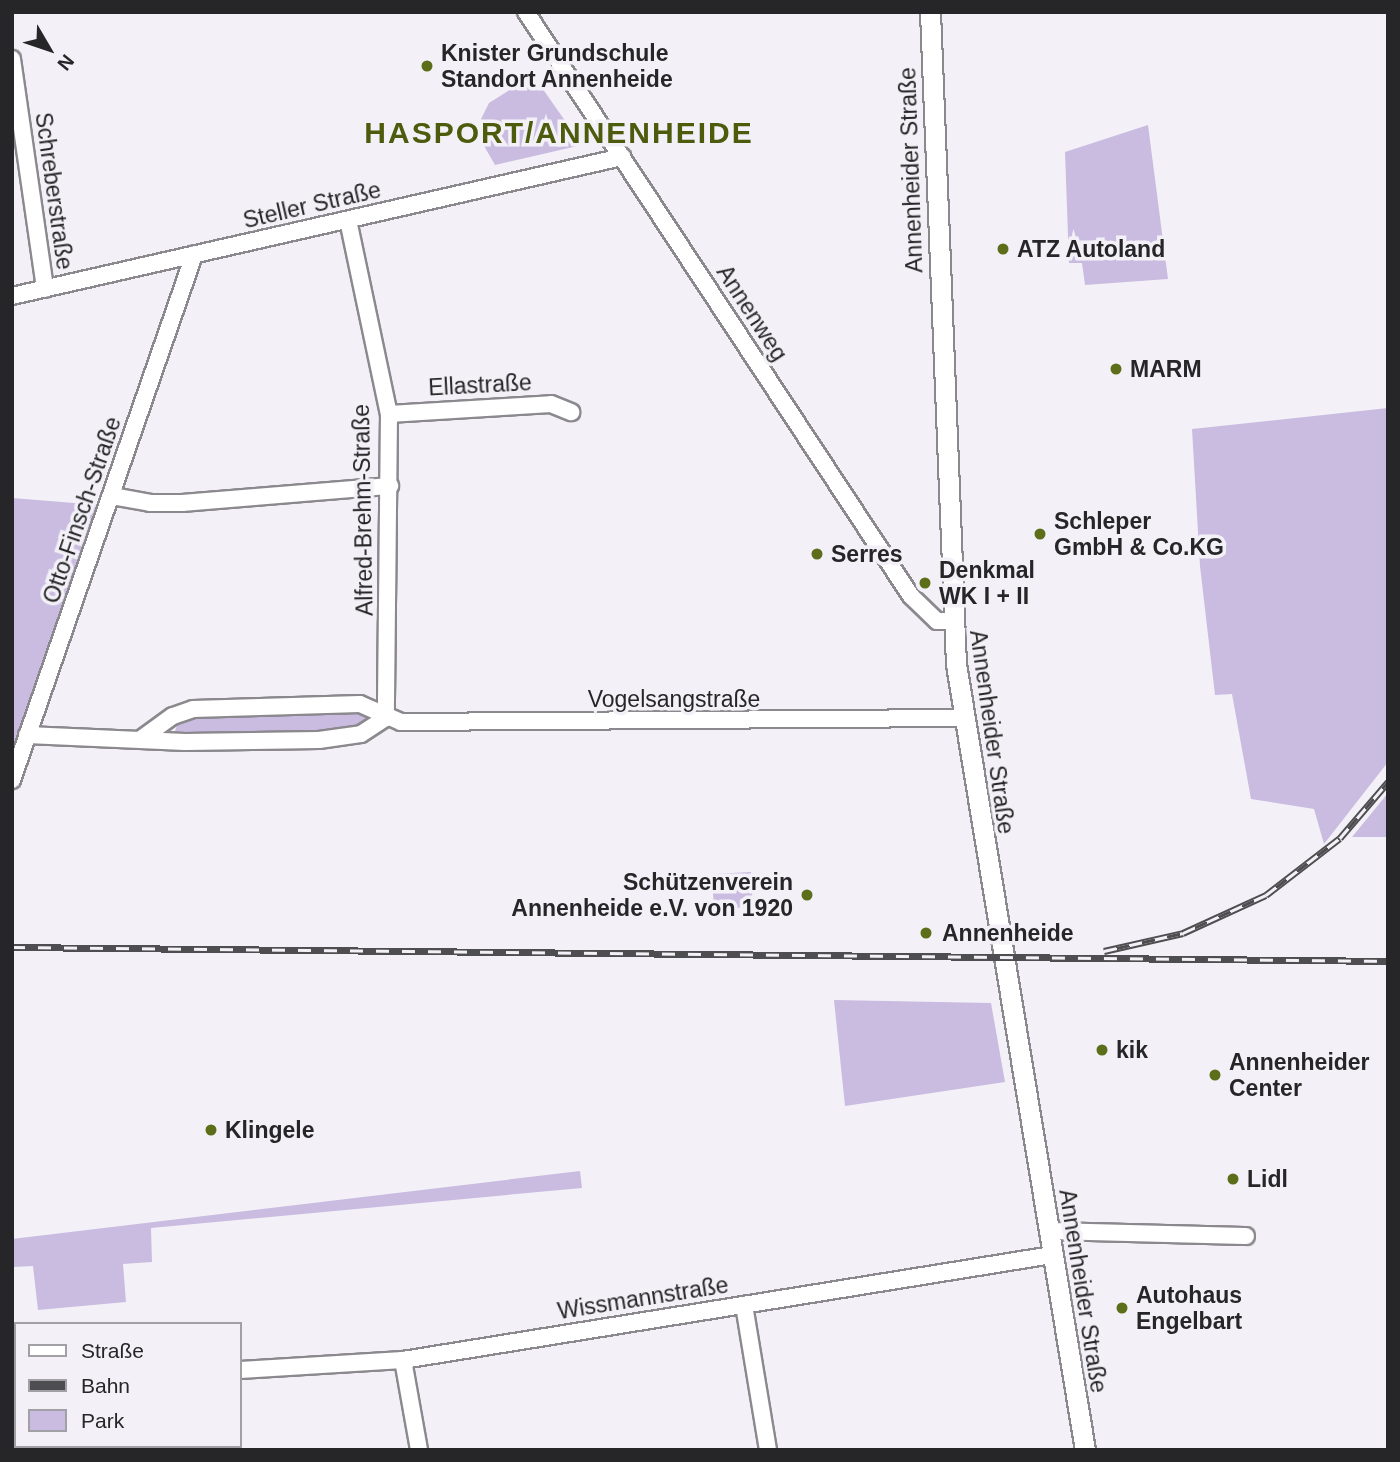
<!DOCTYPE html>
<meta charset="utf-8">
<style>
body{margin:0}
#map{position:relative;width:1400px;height:1462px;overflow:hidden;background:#f3f1f7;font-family:Helvetica,sans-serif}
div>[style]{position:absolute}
.green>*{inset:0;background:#c9bce0;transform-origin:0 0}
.roads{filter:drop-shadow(2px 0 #8b898e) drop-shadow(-2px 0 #8b898e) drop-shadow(0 2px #8b898e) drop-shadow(0 -2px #8b898e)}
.minor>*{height:16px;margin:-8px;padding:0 8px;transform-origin:8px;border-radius:8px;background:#fff}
.tertiary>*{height:19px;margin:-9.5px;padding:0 9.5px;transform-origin:9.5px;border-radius:9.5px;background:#fff}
.rail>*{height:7px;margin-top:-3.5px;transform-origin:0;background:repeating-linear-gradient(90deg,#f3f1f7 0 13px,#4e4d50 0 26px);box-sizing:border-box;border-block:2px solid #4e4d50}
.dots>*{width:19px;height:19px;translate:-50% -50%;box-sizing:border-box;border:4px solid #f3f1f7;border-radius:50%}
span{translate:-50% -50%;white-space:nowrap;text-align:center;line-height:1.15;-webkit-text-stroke:7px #f3f1f7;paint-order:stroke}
.poi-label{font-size:23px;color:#262628;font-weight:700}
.left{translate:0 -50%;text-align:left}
.right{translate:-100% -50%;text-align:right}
.street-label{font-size:23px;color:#262628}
.district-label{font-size:30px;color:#4c5b0c;font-weight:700;letter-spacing:2px}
.frame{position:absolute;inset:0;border:14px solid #262628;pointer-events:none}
.legend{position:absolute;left:14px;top:1322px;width:228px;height:126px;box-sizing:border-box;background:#f3f1f7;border:2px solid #a1a0a4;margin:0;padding:9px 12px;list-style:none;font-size:21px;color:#262628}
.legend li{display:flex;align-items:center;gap:14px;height:35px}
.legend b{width:35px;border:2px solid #a1a0a4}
.north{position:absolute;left:14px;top:14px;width:70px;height:70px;-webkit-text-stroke:5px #f3f1f7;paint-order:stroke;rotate:129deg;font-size:19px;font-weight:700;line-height:28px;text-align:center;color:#262628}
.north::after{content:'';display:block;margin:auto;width:24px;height:32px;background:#262628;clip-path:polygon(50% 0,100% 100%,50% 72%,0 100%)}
</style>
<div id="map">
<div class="green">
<i style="clip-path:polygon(533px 75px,582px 145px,495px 165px,483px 144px,481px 119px,489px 103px)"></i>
<i style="clip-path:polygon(1148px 125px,1168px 279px,1085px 285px,1082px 263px,1069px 263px,1065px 152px)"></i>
<i style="clip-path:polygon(1388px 408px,1388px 762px,1324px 844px,1314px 809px,1251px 799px,1232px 694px,1215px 695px,1200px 566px,1192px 429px)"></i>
<i style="clip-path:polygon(12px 498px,99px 505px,12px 754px)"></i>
<i style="clip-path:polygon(359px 709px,367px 720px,357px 729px,304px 735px,181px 737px,175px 731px,180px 717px)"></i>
<i style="clip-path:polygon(1388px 793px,1388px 837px,1352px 837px)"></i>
<i style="left:751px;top:872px;width:35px;height:39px;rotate:87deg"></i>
<i style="clip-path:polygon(834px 1000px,991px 1003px,1005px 1082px,845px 1106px)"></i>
<i style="clip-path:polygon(580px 1171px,582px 1188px,151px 1228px,152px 1262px,123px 1264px,126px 1302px,38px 1310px,33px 1266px,12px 1267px,12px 1239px)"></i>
</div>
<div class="roads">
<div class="minor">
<i style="left:526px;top:12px;width:699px;rotate:56.61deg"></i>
<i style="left:911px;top:596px;width:36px;rotate:44deg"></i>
<i style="left:937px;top:621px;width:15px"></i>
<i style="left:12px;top:59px;width:232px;rotate:81.8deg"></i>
<i style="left:348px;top:220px;width:198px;rotate:78.1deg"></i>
<i style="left:389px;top:414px;width:304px;rotate:90.6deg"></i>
<i style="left:12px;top:296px;width:626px;rotate:-12.84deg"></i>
<i style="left:389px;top:414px;width:162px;rotate:-3.5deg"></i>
<i style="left:551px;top:404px;width:22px;rotate:22deg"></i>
<i style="left:112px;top:496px;width:39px;rotate:10deg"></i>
<i style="left:150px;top:503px;width:32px"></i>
<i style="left:182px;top:503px;width:209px;rotate:-4.7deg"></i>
<i style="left:27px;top:735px;width:158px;rotate:2.5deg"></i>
<i style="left:185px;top:742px;width:134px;rotate:-0.9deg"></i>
<i style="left:319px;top:740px;width:42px;rotate:-8.1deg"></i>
<i style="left:361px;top:734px;width:30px;rotate:-33deg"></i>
<i style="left:141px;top:739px;width:39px;rotate:-36deg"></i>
<i style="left:173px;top:716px;width:21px;rotate:-19deg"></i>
<i style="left:193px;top:709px;width:167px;rotate:-1.7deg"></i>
<i style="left:360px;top:704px;width:45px;rotate:23.7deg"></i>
<i style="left:401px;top:722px;width:561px;rotate:-0.41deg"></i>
<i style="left:12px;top:780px;width:556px;rotate:-70.88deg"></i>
<i style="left:1049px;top:1231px;width:197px;rotate:1.5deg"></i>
<i style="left:744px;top:1305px;width:147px;rotate:80.6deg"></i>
<i style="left:403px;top:1360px;width:91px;rotate:79.9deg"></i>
<i style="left:240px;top:1370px;width:163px;rotate:-3.5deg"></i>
<i style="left:403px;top:1360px;width:657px;rotate:-9.19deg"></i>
<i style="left:12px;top:1383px;width:4px"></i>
<i style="left:64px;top:1446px;width:4px;rotate:76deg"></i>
</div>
<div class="tertiary">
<i style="left:930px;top:12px;width:653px;rotate:87.72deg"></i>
<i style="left:956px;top:664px;width:797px;rotate:80.68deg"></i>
</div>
</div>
<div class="rail">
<i style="left:12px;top:947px;width:1376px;rotate:0.58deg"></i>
<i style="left:1104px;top:951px;width:81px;rotate:-12.8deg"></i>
<i style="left:1183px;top:933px;width:91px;rotate:-24.6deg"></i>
<i style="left:1266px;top:895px;width:93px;rotate:-37.6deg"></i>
<i style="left:1340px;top:838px;width:74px;rotate:-49.4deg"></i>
</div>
<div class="dots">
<i style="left:427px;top:66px;background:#5d6e1a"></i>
<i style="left:1003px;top:249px;background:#5d6e1a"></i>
<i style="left:1116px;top:369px;background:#5d6e1a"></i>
<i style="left:1040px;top:534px;background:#5d6e1a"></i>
<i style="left:817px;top:554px;background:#5d6e1a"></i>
<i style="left:925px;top:583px;background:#5d6e1a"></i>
<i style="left:807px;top:895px;background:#5d6e1a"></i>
<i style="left:926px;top:933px;background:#5d6e1a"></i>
<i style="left:1102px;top:1050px;background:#5d6e1a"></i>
<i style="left:1215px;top:1075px;background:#5d6e1a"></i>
<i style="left:211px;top:1130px;background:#5d6e1a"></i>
<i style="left:1233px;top:1179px;background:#5d6e1a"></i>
<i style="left:1122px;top:1308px;background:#5d6e1a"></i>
</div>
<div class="poi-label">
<span class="left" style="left:441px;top:66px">Knister Grundschule<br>Standort Annenheide</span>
<span class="left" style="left:1017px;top:249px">ATZ Autoland</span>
<span class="left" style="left:1130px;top:369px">MARM</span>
<span class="left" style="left:1054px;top:534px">Schleper<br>GmbH &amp; Co.KG</span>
<span class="left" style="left:831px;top:554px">Serres</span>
<span class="left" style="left:939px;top:583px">Denkmal<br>WK I + II</span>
<span class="right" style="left:793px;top:895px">Schützenverein<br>Annenheide e.V. von 1920</span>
<span class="left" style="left:942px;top:933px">Annenheide</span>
<span class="left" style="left:1116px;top:1050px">kik</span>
<span class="left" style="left:1229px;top:1075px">Annenheider<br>Center</span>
<span class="left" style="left:225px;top:1130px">Klingele</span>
<span class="left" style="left:1247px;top:1179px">Lidl</span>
<span class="left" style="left:1136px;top:1308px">Autohaus<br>Engelbart</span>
</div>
<div class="street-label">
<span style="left:911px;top:170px;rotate:-92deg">Annenheider Straße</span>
<span style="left:54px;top:191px;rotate:82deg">Schreberstraße</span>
<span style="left:312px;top:205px;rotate:-13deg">Steller Straße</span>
<span style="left:752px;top:313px;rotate:57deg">Annenweg</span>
<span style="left:480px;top:385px;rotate:-3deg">Ellastraße</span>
<span style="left:82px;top:510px;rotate:-71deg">Otto-Finsch-Straße</span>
<span style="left:363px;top:510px;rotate:-91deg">Alfred-Brehm-Straße</span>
<span style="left:674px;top:699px">Vogelsangstraße</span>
<span style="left:992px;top:732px;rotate:82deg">Annenheider Straße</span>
<span style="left:1083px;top:1291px;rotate:81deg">Annenheider Straße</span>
<span style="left:643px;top:1298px;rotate:-9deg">Wissmannstraße</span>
</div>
<div class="district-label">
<span style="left:559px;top:133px">HASPORT/ANNENHEIDE</span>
</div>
<div class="frame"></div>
<ul class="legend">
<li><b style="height:9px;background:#fff"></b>Straße</li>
<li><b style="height:9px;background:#4e4d50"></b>Bahn</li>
<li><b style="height:19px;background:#c9bce0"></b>Park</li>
</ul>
<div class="north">N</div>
</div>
